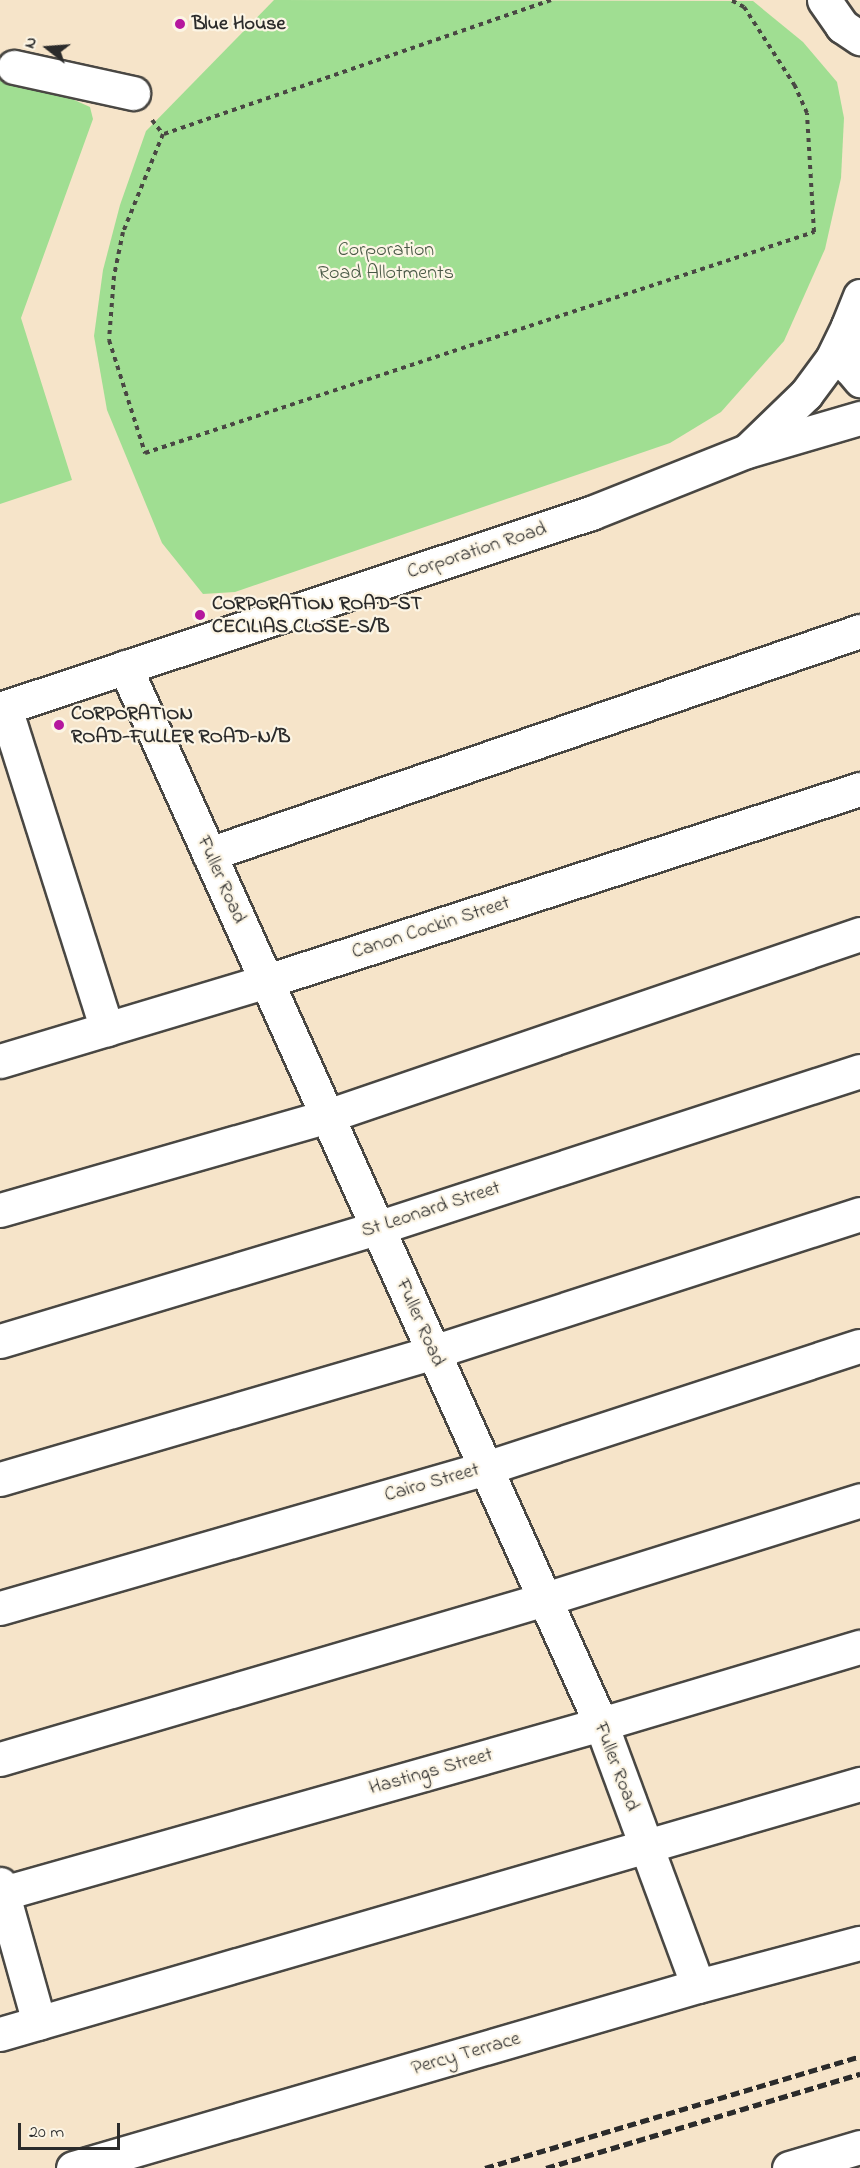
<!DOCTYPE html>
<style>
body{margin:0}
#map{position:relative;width:860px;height:2168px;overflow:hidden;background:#f6e4c9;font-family:"Indie Flower",sans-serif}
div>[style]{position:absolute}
.green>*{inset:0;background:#a0de92}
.path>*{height:4px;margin-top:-2px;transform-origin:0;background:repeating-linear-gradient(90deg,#494743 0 4.5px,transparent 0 9px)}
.roads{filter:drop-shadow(2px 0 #494743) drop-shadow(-2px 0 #494743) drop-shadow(0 2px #494743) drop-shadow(0 -2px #494743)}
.minor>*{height:33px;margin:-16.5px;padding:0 16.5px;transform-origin:16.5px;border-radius:16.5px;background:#fff}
.highway>*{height:33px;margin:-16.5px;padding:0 16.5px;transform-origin:16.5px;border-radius:16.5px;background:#fff}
.rail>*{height:4.5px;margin-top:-2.25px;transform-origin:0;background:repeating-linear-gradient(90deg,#2b2b2b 0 9px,transparent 0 13.5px)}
.dots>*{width:16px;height:16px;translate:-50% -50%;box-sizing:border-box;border:3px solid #fcf5e5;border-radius:50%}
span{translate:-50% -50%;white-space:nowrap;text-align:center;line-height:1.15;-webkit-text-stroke:4.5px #fcf5e5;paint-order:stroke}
.poi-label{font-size:20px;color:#2b2b2b;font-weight:700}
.left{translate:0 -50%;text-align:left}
.park-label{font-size:20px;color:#485845}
.street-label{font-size:20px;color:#2b2b2b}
.north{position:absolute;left:18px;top:18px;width:60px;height:60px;-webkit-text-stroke:4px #fcf5e5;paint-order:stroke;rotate:287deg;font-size:16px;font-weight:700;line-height:24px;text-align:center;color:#2b2b2b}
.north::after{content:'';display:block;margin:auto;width:21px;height:27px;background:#2b2b2b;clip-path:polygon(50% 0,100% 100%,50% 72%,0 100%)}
.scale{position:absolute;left:18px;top:2123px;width:102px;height:27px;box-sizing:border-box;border:3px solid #2b2b2b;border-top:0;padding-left:8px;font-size:18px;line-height:21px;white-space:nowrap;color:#2b2b2b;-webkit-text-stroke:4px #fcf5e5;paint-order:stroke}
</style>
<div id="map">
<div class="green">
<i style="clip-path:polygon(274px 0,753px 1px,803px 42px,837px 82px,844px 118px,841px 178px,825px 249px,784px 341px,721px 412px,670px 443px,235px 592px,203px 594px,162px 543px,107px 410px,94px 336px,103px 270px,120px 205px,146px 131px)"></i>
<i style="clip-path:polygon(0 73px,34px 82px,90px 107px,93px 119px,21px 318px,72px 480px,0 504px)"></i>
</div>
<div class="path">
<i style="left:551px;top:0;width:410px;rotate:160.9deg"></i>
<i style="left:163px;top:134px;width:106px;rotate:112.2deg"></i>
<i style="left:123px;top:232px;width:45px;rotate:101.6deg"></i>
<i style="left:114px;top:276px;width:64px;rotate:94.5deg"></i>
<i style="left:109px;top:340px;width:119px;rotate:72.3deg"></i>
<i style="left:145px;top:453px;width:705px;rotate:-18.28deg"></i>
<i style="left:814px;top:232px;width:119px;rotate:-93.4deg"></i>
<i style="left:807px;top:113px;width:30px;rotate:-114deg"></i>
<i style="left:795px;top:86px;width:94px;rotate:-122.8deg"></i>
<i style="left:744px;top:7px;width:15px;rotate:-152deg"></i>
<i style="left:152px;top:120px;width:18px;rotate:52deg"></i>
</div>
<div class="roads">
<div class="minor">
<i style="left:14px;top:67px;width:122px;rotate:12.3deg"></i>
<i style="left:860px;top:296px;width:32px;rotate:112deg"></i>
<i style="left:848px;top:326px;width:21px;rotate:98deg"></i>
<i style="left:845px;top:347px;width:22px;rotate:77deg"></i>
<i style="left:850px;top:368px;width:16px;rotate:50deg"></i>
<i style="left:750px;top:448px;width:78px;rotate:-44deg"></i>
<i style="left:806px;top:394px;width:44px;rotate:-53.4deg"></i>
<i style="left:832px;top:359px;width:37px;rotate:-64deg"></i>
<i style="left:125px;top:667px;width:1159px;rotate:65.76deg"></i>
<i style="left:601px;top:1724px;width:279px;rotate:69.7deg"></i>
<i style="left:5px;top:708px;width:337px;rotate:72.4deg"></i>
<i style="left:0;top:709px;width:623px;rotate:-18.35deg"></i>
<i style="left:591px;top:513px;width:168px;rotate:-21.7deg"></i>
<i style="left:747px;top:451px;width:118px;rotate:-16.3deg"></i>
<i style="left:209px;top:854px;width:688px;rotate:-18.91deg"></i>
<i style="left:0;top:1061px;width:279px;rotate:-16.7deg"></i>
<i style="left:267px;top:981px;width:623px;rotate:-17.94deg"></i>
<i style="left:0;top:1210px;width:340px;rotate:-16deg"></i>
<i style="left:327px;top:1116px;width:563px;rotate:-18.85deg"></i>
<i style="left:0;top:1341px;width:394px;rotate:-16.7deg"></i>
<i style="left:377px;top:1228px;width:508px;rotate:-18.01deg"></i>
<i style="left:0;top:1479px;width:451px;rotate:-16.3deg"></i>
<i style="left:433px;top:1352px;width:449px;rotate:-17.9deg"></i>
<i style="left:0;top:1608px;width:506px;rotate:-16.07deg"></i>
<i style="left:486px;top:1468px;width:393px;rotate:-18.1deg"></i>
<i style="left:0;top:1759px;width:568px;rotate:-16.36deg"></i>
<i style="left:545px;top:1599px;width:330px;rotate:-17.4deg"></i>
<i style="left:0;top:1884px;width:144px;rotate:74.3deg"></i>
<i style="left:0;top:1894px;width:625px;rotate:-15.79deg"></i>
<i style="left:601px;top:1724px;width:270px;rotate:-16.6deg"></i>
<i style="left:0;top:2034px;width:896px;rotate:-16.21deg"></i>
<i style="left:73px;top:2168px;width:651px;rotate:-16.24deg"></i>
<i style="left:698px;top:1986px;width:168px;rotate:-14.9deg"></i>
<i style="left:789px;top:2168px;width:74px;rotate:-16.5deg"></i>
</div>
<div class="highway">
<i style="left:824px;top:0;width:32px;rotate:55deg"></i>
<i style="left:842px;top:26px;width:22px;rotate:34deg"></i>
</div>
</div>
<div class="rail">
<i style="left:485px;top:2168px;width:391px;rotate:-16.6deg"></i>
<i style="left:546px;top:2168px;width:328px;rotate:-16.7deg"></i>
</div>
<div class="dots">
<i style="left:180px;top:24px;background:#b5179e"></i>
<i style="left:200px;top:615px;background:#b5179e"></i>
<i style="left:59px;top:725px;background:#b5179e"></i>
</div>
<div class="poi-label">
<span class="left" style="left:192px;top:24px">Blue House</span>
<span class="left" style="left:212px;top:616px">CORPORATION ROAD-ST<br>CECILIAS CLOSE-S/B</span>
<span class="left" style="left:71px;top:726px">CORPORATION<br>ROAD-FULLER ROAD-N/B</span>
</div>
<div class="park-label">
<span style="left:386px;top:262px">Corporation<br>Road Allotments</span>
</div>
<div class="street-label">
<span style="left:477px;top:551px;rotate:-18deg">Corporation Road</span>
<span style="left:221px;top:880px;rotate:66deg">Fuller Road</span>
<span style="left:431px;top:928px;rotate:-18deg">Canon Cockin Street</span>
<span style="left:431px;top:1210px;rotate:-18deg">St Leonard Street</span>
<span style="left:420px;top:1323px;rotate:66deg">Fuller Road</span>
<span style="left:432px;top:1483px;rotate:-16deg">Cairo Street</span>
<span style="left:616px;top:1767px;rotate:69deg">Fuller Road</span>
<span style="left:431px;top:1772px;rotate:-16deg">Hastings Street</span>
<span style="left:466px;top:2054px;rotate:-16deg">Percy Terrace</span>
</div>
<div class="north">N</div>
<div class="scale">20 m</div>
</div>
